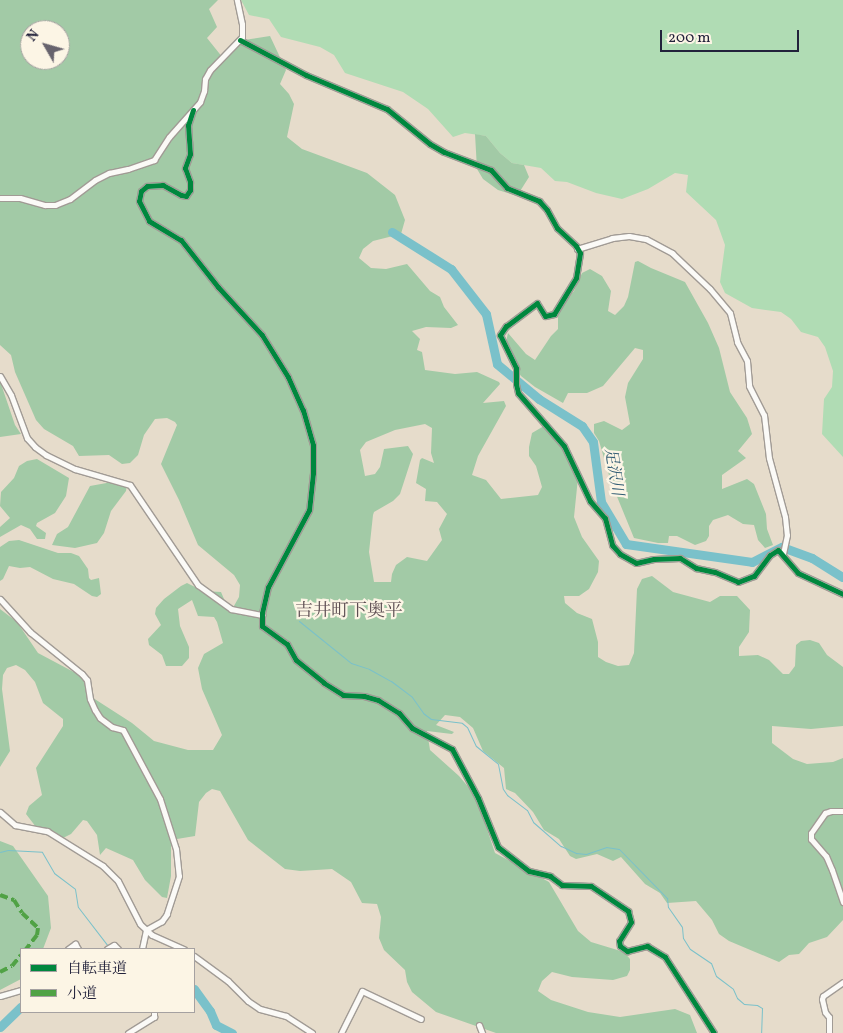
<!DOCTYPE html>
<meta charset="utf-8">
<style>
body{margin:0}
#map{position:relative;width:843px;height:1033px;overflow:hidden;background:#e6dccb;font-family:Vollkorn,"Noto Serif JP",serif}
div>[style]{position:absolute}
.green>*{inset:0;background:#b0dcb4}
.forest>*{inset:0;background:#a2caa6}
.stream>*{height:1px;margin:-0.5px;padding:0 0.5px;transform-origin:0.5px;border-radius:0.5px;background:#7ac1ca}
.river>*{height:9px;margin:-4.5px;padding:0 4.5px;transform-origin:4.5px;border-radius:4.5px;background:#7ac1ca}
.roads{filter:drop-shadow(1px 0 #a19b95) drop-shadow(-1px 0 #a19b95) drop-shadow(0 1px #a19b95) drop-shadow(0 -1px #a19b95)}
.minor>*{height:5px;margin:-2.5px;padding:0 2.5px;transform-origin:2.5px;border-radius:2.5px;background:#fbfaf7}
.quiet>*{height:4px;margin-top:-2px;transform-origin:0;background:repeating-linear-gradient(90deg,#50a245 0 8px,transparent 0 12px)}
.cycleway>*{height:5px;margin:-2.5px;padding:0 2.5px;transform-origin:2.5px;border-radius:2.5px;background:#00873e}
span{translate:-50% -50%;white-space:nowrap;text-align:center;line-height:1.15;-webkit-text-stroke:4.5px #fcf5e5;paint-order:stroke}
.water-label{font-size:16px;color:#325d74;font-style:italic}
.quarter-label{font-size:18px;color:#5c4d52}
.legend{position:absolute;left:20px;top:948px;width:175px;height:65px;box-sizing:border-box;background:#fcf5e5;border:1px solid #a5a1a1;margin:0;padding:6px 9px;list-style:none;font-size:15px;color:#22223b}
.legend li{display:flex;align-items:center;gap:10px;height:25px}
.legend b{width:25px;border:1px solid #a5a1a1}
.north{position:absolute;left:20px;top:20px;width:50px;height:50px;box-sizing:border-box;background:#fcf5e5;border:1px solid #a5a1a1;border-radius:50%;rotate:308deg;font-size:14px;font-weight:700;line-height:20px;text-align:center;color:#22223b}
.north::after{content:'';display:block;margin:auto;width:18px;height:22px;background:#67636d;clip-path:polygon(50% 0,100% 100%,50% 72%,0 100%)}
.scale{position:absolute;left:660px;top:30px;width:139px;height:22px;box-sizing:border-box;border:2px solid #22223b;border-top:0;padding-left:6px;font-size:15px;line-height:18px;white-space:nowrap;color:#22223b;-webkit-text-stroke:4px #fcf5e5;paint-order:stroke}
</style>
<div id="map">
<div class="green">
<i style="clip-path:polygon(241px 0,843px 0,843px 457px,822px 434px,824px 399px,832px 387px,833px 371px,825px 347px,818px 337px,801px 332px,791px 319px,781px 312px,752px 308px,725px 293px,720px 282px,725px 245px,716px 220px,686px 192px,688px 175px,675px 173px,648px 189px,622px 199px,596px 193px,567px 182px,555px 181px,541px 168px,512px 163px,500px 153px,486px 136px,465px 133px,453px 137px,428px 109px,403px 92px,345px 73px,334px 55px,320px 47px,281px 37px,269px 19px,249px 15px)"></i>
</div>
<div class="forest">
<i style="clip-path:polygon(evenodd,0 0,218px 0,209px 9px,217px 27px,207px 38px,223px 58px,244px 40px,270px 36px,286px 70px,280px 84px,289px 94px,294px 104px,287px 137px,302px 149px,367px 173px,395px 195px,405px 220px,401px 234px,373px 241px,363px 249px,359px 258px,371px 268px,386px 269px,407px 264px,430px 291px,440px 297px,444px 307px,458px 325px,451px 328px,426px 327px,412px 331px,420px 339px,417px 350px,422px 352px,425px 370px,455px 374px,477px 372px,499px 382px,500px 384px,483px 403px,504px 401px,506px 406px,478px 456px,472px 475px,486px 480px,501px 499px,538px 495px,542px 487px,536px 466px,529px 456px,529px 447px,532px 433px,544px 426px,554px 431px,579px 468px,574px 517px,582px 537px,599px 561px,598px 572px,589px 589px,579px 596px,564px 596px,565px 603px,577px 613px,592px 619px,598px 642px,598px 657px,606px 662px,618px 666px,629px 665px,634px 653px,637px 589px,642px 579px,652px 576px,673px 592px,710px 602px,720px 596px,737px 596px,750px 610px,749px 632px,739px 647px,739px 656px,758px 655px,769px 660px,783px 674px,789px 674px,795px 666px,796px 645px,801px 641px,810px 640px,819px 643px,827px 655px,843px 667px,843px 726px,811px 729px,772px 726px,772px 743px,793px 759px,807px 764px,833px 762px,843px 758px,843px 920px,827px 937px,809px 943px,799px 954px,789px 955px,779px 962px,729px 941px,719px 934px,712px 920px,696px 901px,667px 903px,660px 893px,645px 884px,621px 857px,613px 861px,597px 854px,576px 859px,570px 856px,559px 839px,544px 830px,533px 812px,515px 793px,506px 789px,504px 768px,483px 751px,473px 728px,460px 717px,445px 715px,436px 725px,454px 732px,452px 734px,427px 731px,430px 750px,459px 776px,476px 796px,495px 853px,549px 882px,578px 931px,591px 942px,624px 952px,630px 959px,630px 970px,627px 976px,613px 980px,572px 977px,552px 972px,542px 981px,538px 991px,551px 1000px,588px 1012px,620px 1017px,675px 1009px,690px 1015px,697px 1033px,496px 1033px,436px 1012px,412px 992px,407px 982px,405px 970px,384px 950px,379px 938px,381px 917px,377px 904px,362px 903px,351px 882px,332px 869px,300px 871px,285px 869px,248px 840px,220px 791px,212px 789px,206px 793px,199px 802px,195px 836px,171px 840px,171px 876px,167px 898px,162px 897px,145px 880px,133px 860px,106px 848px,100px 855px,97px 835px,87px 821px,83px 820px,71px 834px,63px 838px,55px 832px,36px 827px,26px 814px,29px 806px,42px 795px,36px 768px,63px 726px,63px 719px,43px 703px,35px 682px,25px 670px,16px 665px,7px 668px,3px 675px,2px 689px,10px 751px,0 767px,0 609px,17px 622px,38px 653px,85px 678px,90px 696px,132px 723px,154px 741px,188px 750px,213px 750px,222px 735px,202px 689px,198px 668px,204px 654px,223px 643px,217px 622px,214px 617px,198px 616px,192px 600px,178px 609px,180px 626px,189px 647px,189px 658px,182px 666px,166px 666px,162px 655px,149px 645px,148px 639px,161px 625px,155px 614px,156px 608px,164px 599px,181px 586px,187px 583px,203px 591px,221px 592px,230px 613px,239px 597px,240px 585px,234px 575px,198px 545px,179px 500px,161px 464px,177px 425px,175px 422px,167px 418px,155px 419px,144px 435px,138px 455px,130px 463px,122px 464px,109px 455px,79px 456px,73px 446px,44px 429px,36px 420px,15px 372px,11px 355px,0 345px,0 0,30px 30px,60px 30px,60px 60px,30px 60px,30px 30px,0 0,425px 424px,432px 428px,431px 453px,434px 463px,422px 458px,420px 460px,416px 483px,426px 489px,425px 501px,437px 502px,447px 514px,439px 529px,442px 540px,427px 561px,407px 557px,396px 565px,392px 574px,391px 582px,374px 582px,369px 552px,373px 515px,374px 512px,393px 501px,400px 494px,413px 454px,408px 446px,384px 449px,380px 467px,375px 474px,365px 476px,360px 450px,366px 442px,395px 430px,425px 424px)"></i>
<i style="clip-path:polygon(475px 134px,486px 136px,500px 153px,512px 163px,524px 165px,529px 177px,517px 196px,498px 190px,483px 179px,477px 169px)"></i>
<i style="clip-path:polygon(638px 261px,651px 268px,685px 282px,708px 323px,719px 348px,730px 392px,747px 418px,752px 434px,738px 451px,746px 458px,722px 475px,722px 489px,747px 479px,754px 484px,766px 514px,767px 529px,773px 545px,765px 548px,758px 540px,754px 525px,743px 524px,728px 515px,713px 520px,709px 526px,709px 536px,706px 541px,695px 545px,677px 536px,669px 536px,668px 543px,658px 543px,634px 538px,611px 482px,599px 441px,594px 433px,594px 424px,604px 421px,622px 430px,630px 424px,625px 397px,628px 383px,643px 359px,643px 350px,635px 348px,603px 386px,587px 393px,568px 393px,563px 403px,535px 387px,521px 376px,513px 365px,506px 342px,508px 333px,526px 354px,535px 360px,551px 336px,558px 329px,558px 309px,574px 291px,582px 273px,590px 269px,602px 276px,611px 291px,608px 311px,615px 315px,624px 306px,628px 297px,635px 262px)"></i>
<i style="clip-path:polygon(0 381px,15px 425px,21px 434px,0 437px)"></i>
<i style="clip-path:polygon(37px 459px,69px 478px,66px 496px,55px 513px,37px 523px,36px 526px,46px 533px,45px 539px,37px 539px,30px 529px,21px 525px,0 537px,0 527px,10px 518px,0 506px,1px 492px,14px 478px,19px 466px,27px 461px)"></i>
<i style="clip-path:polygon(123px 480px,127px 484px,126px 491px,111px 511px,104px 533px,97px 543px,75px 548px,52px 545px,57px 534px,68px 527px,90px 486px)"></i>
<i style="clip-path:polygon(19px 540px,58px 553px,71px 553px,79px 556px,88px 569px,89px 578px,91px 580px,99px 578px,101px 594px,97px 597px,92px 596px,74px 584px,53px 579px,30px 567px,20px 568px,9px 566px,3px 579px,0 581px,0 547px,9px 541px)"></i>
<i style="clip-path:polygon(0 841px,13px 846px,48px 896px,51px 928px,43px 949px,21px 949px,21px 979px,0 990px)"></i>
</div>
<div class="stream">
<i style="left:299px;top:621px;width:67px;rotate:38.9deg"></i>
<i style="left:351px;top:663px;width:19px;rotate:18deg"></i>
<i style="left:369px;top:669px;width:25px;rotate:29deg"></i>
<i style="left:391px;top:681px;width:26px;rotate:37deg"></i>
<i style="left:412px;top:697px;width:19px;rotate:55deg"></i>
<i style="left:423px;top:713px;width:10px;rotate:37deg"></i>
<i style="left:431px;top:719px;width:31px;rotate:7deg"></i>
<i style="left:462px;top:723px;width:6px;rotate:39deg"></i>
<i style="left:467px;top:727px;width:21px;rotate:65deg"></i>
<i style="left:476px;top:746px;width:28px;rotate:39deg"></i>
<i style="left:498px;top:764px;width:25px;rotate:79deg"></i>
<i style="left:503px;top:789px;width:7px;rotate:56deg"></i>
<i style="left:507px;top:795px;width:25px;rotate:37deg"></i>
<i style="left:527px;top:810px;width:13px;rotate:63deg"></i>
<i style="left:533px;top:822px;width:37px;rotate:41deg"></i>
<i style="left:561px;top:846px;width:17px;rotate:25deg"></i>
<i style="left:576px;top:853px;width:10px;rotate:6deg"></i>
<i style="left:586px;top:854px;width:21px;rotate:-19deg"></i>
<i style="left:606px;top:847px;width:13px;rotate:9deg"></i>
<i style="left:619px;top:849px;width:69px;rotate:45.6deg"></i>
<i style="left:667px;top:898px;width:9px;rotate:84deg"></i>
<i style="left:668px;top:907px;width:24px;rotate:55deg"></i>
<i style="left:682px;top:927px;width:11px;rotate:85deg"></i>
<i style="left:683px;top:938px;width:13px;rotate:58deg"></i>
<i style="left:690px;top:949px;width:25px;rotate:34deg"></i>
<i style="left:711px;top:963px;width:14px;rotate:69deg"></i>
<i style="left:716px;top:976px;width:21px;rotate:37deg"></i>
<i style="left:733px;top:989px;width:10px;rotate:66deg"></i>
<i style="left:737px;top:998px;width:9px;rotate:41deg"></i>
<i style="left:744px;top:1004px;width:13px;rotate:4deg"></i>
<i style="left:757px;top:1005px;width:6px;rotate:31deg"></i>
<i style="left:762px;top:1008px;width:25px;rotate:92deg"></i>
<i style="left:0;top:852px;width:8px;rotate:-14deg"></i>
<i style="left:8px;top:850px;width:34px;rotate:3deg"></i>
<i style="left:42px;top:852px;width:24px;rotate:60deg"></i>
<i style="left:54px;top:873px;width:26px;rotate:37deg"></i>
<i style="left:75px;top:889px;width:18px;rotate:81deg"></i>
<i style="left:78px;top:907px;width:49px;rotate:52.4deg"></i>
</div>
<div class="river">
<i style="left:392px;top:232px;width:70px;rotate:32.1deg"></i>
<i style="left:451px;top:269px;width:57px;rotate:52.1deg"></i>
<i style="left:486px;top:314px;width:51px;rotate:77.6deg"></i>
<i style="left:497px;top:364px;width:55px;rotate:39.8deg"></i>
<i style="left:539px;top:399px;width:51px;rotate:32.1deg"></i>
<i style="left:582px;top:426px;width:19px;rotate:55deg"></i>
<i style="left:593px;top:442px;width:61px;rotate:82.4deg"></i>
<i style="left:601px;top:502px;width:49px;rotate:59.2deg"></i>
<i style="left:626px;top:544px;width:127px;rotate:8.1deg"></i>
<i style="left:752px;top:562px;width:34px;rotate:-27deg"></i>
<i style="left:782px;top:547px;width:32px;rotate:20deg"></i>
<i style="left:812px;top:558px;width:36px;rotate:32deg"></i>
<i style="left:194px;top:989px;width:27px;rotate:54deg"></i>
<i style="left:210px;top:1011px;width:15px;rotate:67deg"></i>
<i style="left:216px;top:1025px;width:18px;rotate:27deg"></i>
<i style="left:0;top:1027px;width:29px;rotate:-44deg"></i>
</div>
<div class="roads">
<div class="minor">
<i style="left:240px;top:40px;width:75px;rotate:27.9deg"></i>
<i style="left:306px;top:75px;width:88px;rotate:22.8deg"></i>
<i style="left:387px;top:109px;width:55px;rotate:39.1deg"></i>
<i style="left:430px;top:144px;width:16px;rotate:30deg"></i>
<i style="left:444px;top:152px;width:50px;rotate:21deg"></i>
<i style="left:491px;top:170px;width:24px;rotate:48deg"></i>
<i style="left:507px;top:188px;width:35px;rotate:22deg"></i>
<i style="left:539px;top:201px;width:12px;rotate:48deg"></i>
<i style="left:547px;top:210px;width:21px;rotate:61deg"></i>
<i style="left:557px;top:228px;width:26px;rotate:43deg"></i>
<i style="left:576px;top:246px;width:8px;rotate:60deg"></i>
<i style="left:580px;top:253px;width:25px;rotate:99deg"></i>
<i style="left:576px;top:278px;width:42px;rotate:121.4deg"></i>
<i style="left:554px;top:314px;width:9px;rotate:167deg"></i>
<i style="left:545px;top:316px;width:15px;rotate:-122deg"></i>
<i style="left:537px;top:303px;width:39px;rotate:143deg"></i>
<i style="left:506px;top:326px;width:11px;rotate:124deg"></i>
<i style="left:500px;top:335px;width:37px;rotate:64deg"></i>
<i style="left:516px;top:368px;width:16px;rotate:90deg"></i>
<i style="left:516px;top:384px;width:9px;rotate:77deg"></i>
<i style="left:518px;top:393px;width:70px;rotate:49deg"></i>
<i style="left:564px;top:446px;width:61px;rotate:64.7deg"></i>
<i style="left:590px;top:501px;width:23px;rotate:49deg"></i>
<i style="left:605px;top:518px;width:28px;rotate:75deg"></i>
<i style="left:612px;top:545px;width:12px;rotate:48deg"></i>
<i style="left:620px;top:554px;width:18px;rotate:29deg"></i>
<i style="left:636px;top:563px;width:18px;rotate:-13deg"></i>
<i style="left:654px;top:559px;width:26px;rotate:-2deg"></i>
<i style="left:680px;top:558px;width:19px;rotate:32deg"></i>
<i style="left:696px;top:568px;width:19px;rotate:12deg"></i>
<i style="left:715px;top:572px;width:25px;rotate:23deg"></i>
<i style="left:738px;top:582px;width:17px;rotate:-21deg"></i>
<i style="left:754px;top:576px;width:26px;rotate:-53deg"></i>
<i style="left:770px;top:555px;width:9px;rotate:-32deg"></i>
<i style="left:778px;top:550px;width:30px;rotate:49deg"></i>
<i style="left:798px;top:573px;width:50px;rotate:25deg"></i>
<i style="left:193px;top:110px;width:16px;rotate:108deg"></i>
<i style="left:188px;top:125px;width:29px;rotate:86deg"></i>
<i style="left:190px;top:154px;width:15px;rotate:110deg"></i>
<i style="left:185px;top:168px;width:15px;rotate:70deg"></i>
<i style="left:190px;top:182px;width:8px;rotate:90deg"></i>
<i style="left:190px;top:190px;width:7px;rotate:124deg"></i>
<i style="left:186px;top:196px;width:5px;rotate:-169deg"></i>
<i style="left:181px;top:195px;width:21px;rotate:-151deg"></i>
<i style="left:163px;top:185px;width:16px;rotate:176deg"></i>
<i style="left:147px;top:186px;width:8px;rotate:140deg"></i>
<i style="left:141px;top:191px;width:10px;rotate:101deg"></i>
<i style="left:139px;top:201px;width:22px;rotate:63deg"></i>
<i style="left:149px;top:221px;width:37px;rotate:31deg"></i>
<i style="left:181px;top:240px;width:60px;rotate:51.8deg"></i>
<i style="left:218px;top:287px;width:65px;rotate:47.5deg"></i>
<i style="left:262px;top:335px;width:49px;rotate:58.2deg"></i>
<i style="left:288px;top:377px;width:36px;rotate:66deg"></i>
<i style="left:303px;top:410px;width:36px;rotate:74deg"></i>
<i style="left:313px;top:445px;width:28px;rotate:90deg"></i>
<i style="left:313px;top:473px;width:37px;rotate:96deg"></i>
<i style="left:309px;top:510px;width:87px;rotate:118deg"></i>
<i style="left:268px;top:587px;width:27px;rotate:103deg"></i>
<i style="left:262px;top:613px;width:13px;rotate:90deg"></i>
<i style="left:262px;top:626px;width:31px;rotate:36deg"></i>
<i style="left:287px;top:644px;width:18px;rotate:61deg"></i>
<i style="left:296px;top:660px;width:36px;rotate:39deg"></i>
<i style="left:324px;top:683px;width:22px;rotate:32deg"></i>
<i style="left:343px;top:695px;width:21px;rotate:3deg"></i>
<i style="left:364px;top:696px;width:15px;rotate:16deg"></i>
<i style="left:378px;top:700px;width:25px;rotate:32deg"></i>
<i style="left:399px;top:713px;width:20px;rotate:49deg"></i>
<i style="left:412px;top:728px;width:45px;rotate:27.7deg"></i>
<i style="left:452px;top:749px;width:55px;rotate:62deg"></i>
<i style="left:478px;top:798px;width:53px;rotate:67.8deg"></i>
<i style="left:498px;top:847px;width:39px;rotate:38deg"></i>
<i style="left:529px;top:871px;width:22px;rotate:13deg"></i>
<i style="left:550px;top:876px;width:15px;rotate:37deg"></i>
<i style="left:562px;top:885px;width:29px;rotate:2deg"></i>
<i style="left:591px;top:886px;width:45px;rotate:34deg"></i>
<i style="left:628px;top:911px;width:11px;rotate:75deg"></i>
<i style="left:631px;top:922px;width:22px;rotate:122deg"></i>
<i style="left:619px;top:941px;width:5px;rotate:79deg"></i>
<i style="left:620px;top:946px;width:9px;rotate:36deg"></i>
<i style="left:627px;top:951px;width:21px;rotate:-14deg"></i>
<i style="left:647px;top:946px;width:21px;rotate:31deg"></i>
<i style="left:665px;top:957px;width:90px;rotate:57.2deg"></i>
<i style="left:0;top:198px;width:20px"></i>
<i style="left:20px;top:198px;width:26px;rotate:16deg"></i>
<i style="left:45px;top:205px;width:10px"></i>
<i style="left:55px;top:205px;width:16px;rotate:-22deg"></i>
<i style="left:70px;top:199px;width:31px;rotate:-37deg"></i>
<i style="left:95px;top:180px;width:16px;rotate:-27deg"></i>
<i style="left:109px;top:173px;width:19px;rotate:-12deg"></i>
<i style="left:128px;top:169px;width:28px;rotate:-19deg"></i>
<i style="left:154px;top:160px;width:27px;rotate:-57deg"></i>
<i style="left:169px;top:137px;width:47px;rotate:-48.5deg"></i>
<i style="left:200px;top:102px;width:12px;rotate:-70deg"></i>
<i style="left:204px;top:91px;width:12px;rotate:-85deg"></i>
<i style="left:205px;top:79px;width:10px;rotate:-61deg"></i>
<i style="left:210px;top:70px;width:46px;rotate:-45.9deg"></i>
<i style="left:242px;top:37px;width:13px;rotate:-90deg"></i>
<i style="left:242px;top:24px;width:25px;rotate:-102deg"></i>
<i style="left:577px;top:249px;width:37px;rotate:-17deg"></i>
<i style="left:612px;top:238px;width:17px;rotate:-7deg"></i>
<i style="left:629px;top:236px;width:17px;rotate:10deg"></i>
<i style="left:646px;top:239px;width:30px;rotate:28deg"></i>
<i style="left:672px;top:253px;width:52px;rotate:43.5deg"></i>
<i style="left:710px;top:289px;width:31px;rotate:50deg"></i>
<i style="left:730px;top:313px;width:30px;rotate:76deg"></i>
<i style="left:737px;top:342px;width:21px;rotate:62deg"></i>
<i style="left:747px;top:361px;width:25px;rotate:85deg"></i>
<i style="left:749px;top:386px;width:33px;rotate:63deg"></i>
<i style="left:764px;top:415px;width:43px;rotate:83.4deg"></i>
<i style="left:769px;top:458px;width:61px;rotate:74.8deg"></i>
<i style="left:785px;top:517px;width:18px;rotate:84deg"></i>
<i style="left:787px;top:535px;width:19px;rotate:102deg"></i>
<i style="left:0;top:376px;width:22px;rotate:60deg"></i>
<i style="left:11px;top:395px;width:46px;rotate:69.6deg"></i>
<i style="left:27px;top:438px;width:12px;rotate:48deg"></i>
<i style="left:35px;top:447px;width:14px;rotate:36deg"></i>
<i style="left:46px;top:455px;width:32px;rotate:26deg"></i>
<i style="left:75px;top:469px;width:57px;rotate:16.2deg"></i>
<i style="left:130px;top:485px;width:121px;rotate:55.8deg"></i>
<i style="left:198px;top:585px;width:41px;rotate:36deg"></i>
<i style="left:231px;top:609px;width:32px;rotate:11deg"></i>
<i style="left:0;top:599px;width:45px;rotate:47.7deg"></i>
<i style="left:30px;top:632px;width:67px;rotate:38.9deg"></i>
<i style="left:82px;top:674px;width:8px;rotate:50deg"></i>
<i style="left:87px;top:680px;width:19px;rotate:81deg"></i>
<i style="left:90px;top:699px;width:12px;rotate:66deg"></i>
<i style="left:95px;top:710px;width:9px;rotate:58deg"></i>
<i style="left:100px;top:718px;width:15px;rotate:37deg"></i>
<i style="left:112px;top:727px;width:11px;rotate:15deg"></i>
<i style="left:123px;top:730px;width:78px;rotate:61.8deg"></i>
<i style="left:160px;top:799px;width:52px;rotate:72.3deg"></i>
<i style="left:176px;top:849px;width:27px;rotate:84deg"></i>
<i style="left:179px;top:876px;width:40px;rotate:108deg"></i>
<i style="left:167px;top:914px;width:9px;rotate:126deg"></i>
<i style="left:162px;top:921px;width:18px;rotate:151deg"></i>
<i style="left:146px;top:930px;width:19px;rotate:102deg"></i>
<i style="left:843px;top:811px;width:12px;rotate:180deg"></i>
<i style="left:831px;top:811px;width:6px;rotate:162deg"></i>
<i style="left:825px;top:813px;width:24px;rotate:125deg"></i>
<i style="left:811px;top:833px;width:6px;rotate:90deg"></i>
<i style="left:811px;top:839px;width:23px;rotate:49deg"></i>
<i style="left:826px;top:856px;width:15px;rotate:67deg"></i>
<i style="left:832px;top:870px;width:34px;rotate:71deg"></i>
<i style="left:0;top:812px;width:20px;rotate:41deg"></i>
<i style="left:15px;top:825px;width:33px;rotate:11deg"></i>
<i style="left:47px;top:831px;width:66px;rotate:32deg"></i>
<i style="left:103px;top:866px;width:21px;rotate:45deg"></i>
<i style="left:118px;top:881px;width:48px;rotate:62.9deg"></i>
<i style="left:140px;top:924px;width:16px;rotate:43deg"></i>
<i style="left:152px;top:935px;width:35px;rotate:24deg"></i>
<i style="left:68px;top:949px;width:9px;rotate:-36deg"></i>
<i style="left:75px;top:944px;width:6px;rotate:59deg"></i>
<i style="left:107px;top:949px;width:8px;rotate:-30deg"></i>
<i style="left:114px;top:945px;width:6px;rotate:45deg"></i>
<i style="left:194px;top:956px;width:42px;rotate:36.3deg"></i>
<i style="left:228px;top:981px;width:28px;rotate:45deg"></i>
<i style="left:248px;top:1001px;width:14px;rotate:34deg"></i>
<i style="left:260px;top:1009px;width:27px;rotate:15deg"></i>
<i style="left:286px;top:1016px;width:31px;rotate:33deg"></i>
<i style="left:0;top:996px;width:22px;rotate:-16deg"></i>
<i style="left:479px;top:1025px;width:9px;rotate:69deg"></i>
<i style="left:128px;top:1033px;width:31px;rotate:-32deg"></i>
<i style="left:154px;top:1017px;width:5px;rotate:-90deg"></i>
<i style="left:341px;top:1033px;width:47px;rotate:-63.4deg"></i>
<i style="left:362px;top:991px;width:65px;rotate:25.4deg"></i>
<i style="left:829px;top:1033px;width:16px;rotate:-90deg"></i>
<i style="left:829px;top:1017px;width:6px;rotate:-129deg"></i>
<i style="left:825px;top:1012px;width:13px;rotate:-103deg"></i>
<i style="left:822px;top:999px;width:3px;rotate:-72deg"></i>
<i style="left:823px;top:996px;width:24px;rotate:-35deg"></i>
</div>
</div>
<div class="quiet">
<i style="left:0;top:895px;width:15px;rotate:20deg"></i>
<i style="left:14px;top:900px;width:15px;rotate:58deg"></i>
<i style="left:22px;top:913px;width:22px;rotate:43deg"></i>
<i style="left:38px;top:928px;width:7px;rotate:98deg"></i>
<i style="left:37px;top:935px;width:18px;rotate:128deg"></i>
<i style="left:0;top:972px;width:13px;rotate:-27deg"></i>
<i style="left:12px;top:966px;width:14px;rotate:-51deg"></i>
</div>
<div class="cycleway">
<i style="left:240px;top:40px;width:75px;rotate:27.9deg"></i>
<i style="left:306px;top:75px;width:88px;rotate:22.8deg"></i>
<i style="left:387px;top:109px;width:55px;rotate:39.1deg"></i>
<i style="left:430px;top:144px;width:16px;rotate:30deg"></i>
<i style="left:444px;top:152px;width:50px;rotate:21deg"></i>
<i style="left:491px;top:170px;width:24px;rotate:48deg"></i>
<i style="left:507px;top:188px;width:35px;rotate:22deg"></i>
<i style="left:539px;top:201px;width:12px;rotate:48deg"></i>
<i style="left:547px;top:210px;width:21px;rotate:61deg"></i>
<i style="left:557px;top:228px;width:26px;rotate:43deg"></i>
<i style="left:576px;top:246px;width:8px;rotate:60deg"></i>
<i style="left:580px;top:253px;width:25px;rotate:99deg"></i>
<i style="left:576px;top:278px;width:42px;rotate:121.4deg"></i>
<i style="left:554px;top:314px;width:9px;rotate:167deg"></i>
<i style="left:545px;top:316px;width:15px;rotate:-122deg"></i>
<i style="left:537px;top:303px;width:39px;rotate:143deg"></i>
<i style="left:506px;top:326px;width:11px;rotate:124deg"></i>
<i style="left:500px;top:335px;width:37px;rotate:64deg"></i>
<i style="left:516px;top:368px;width:16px;rotate:90deg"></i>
<i style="left:516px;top:384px;width:9px;rotate:77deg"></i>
<i style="left:518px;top:393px;width:70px;rotate:49deg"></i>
<i style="left:564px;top:446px;width:61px;rotate:64.7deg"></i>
<i style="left:590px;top:501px;width:23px;rotate:49deg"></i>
<i style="left:605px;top:518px;width:28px;rotate:75deg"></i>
<i style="left:612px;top:545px;width:12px;rotate:48deg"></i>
<i style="left:620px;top:554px;width:18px;rotate:29deg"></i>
<i style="left:636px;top:563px;width:18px;rotate:-13deg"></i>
<i style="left:654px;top:559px;width:26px;rotate:-2deg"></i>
<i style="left:680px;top:558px;width:19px;rotate:32deg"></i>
<i style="left:696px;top:568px;width:19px;rotate:12deg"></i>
<i style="left:715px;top:572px;width:25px;rotate:23deg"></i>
<i style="left:738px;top:582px;width:17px;rotate:-21deg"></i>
<i style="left:754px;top:576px;width:26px;rotate:-53deg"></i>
<i style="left:770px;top:555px;width:9px;rotate:-32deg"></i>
<i style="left:778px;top:550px;width:30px;rotate:49deg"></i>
<i style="left:798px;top:573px;width:50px;rotate:25deg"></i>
<i style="left:193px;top:110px;width:16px;rotate:108deg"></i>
<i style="left:188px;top:125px;width:29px;rotate:86deg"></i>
<i style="left:190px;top:154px;width:15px;rotate:110deg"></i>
<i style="left:185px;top:168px;width:15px;rotate:70deg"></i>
<i style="left:190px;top:182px;width:8px;rotate:90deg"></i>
<i style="left:190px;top:190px;width:7px;rotate:124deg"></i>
<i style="left:186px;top:196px;width:5px;rotate:-169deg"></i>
<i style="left:181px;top:195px;width:21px;rotate:-151deg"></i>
<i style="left:163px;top:185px;width:16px;rotate:176deg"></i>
<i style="left:147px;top:186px;width:8px;rotate:140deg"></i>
<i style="left:141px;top:191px;width:10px;rotate:101deg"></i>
<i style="left:139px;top:201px;width:22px;rotate:63deg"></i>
<i style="left:149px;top:221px;width:37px;rotate:31deg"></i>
<i style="left:181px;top:240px;width:60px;rotate:51.8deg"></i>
<i style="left:218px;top:287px;width:65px;rotate:47.5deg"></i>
<i style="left:262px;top:335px;width:49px;rotate:58.2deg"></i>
<i style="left:288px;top:377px;width:36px;rotate:66deg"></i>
<i style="left:303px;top:410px;width:36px;rotate:74deg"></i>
<i style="left:313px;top:445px;width:28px;rotate:90deg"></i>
<i style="left:313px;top:473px;width:37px;rotate:96deg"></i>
<i style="left:309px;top:510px;width:87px;rotate:118deg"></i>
<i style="left:268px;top:587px;width:27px;rotate:103deg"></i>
<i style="left:262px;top:613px;width:13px;rotate:90deg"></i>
<i style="left:262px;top:626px;width:31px;rotate:36deg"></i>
<i style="left:287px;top:644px;width:18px;rotate:61deg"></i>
<i style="left:296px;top:660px;width:36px;rotate:39deg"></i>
<i style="left:324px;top:683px;width:22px;rotate:32deg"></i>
<i style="left:343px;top:695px;width:21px;rotate:3deg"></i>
<i style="left:364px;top:696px;width:15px;rotate:16deg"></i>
<i style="left:378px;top:700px;width:25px;rotate:32deg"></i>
<i style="left:399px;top:713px;width:20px;rotate:49deg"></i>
<i style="left:412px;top:728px;width:45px;rotate:27.7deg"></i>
<i style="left:452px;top:749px;width:55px;rotate:62deg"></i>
<i style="left:478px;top:798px;width:53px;rotate:67.8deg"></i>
<i style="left:498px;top:847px;width:39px;rotate:38deg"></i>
<i style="left:529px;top:871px;width:22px;rotate:13deg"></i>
<i style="left:550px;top:876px;width:15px;rotate:37deg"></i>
<i style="left:562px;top:885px;width:29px;rotate:2deg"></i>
<i style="left:591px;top:886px;width:45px;rotate:34deg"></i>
<i style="left:628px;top:911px;width:11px;rotate:75deg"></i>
<i style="left:631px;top:922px;width:22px;rotate:122deg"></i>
<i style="left:619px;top:941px;width:5px;rotate:79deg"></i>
<i style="left:620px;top:946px;width:9px;rotate:36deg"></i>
<i style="left:627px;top:951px;width:21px;rotate:-14deg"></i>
<i style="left:647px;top:946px;width:21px;rotate:31deg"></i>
<i style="left:665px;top:957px;width:90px;rotate:57.2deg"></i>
</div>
<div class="water-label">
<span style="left:613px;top:472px;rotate:81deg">足沢川</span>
</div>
<div class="quarter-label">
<span style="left:349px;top:612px">吉井町下奥平</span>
</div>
<ul class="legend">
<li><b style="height:6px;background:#00873e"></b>自転車道</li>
<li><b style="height:6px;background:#50a245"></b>小道</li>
</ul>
<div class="north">N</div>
<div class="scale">200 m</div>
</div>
